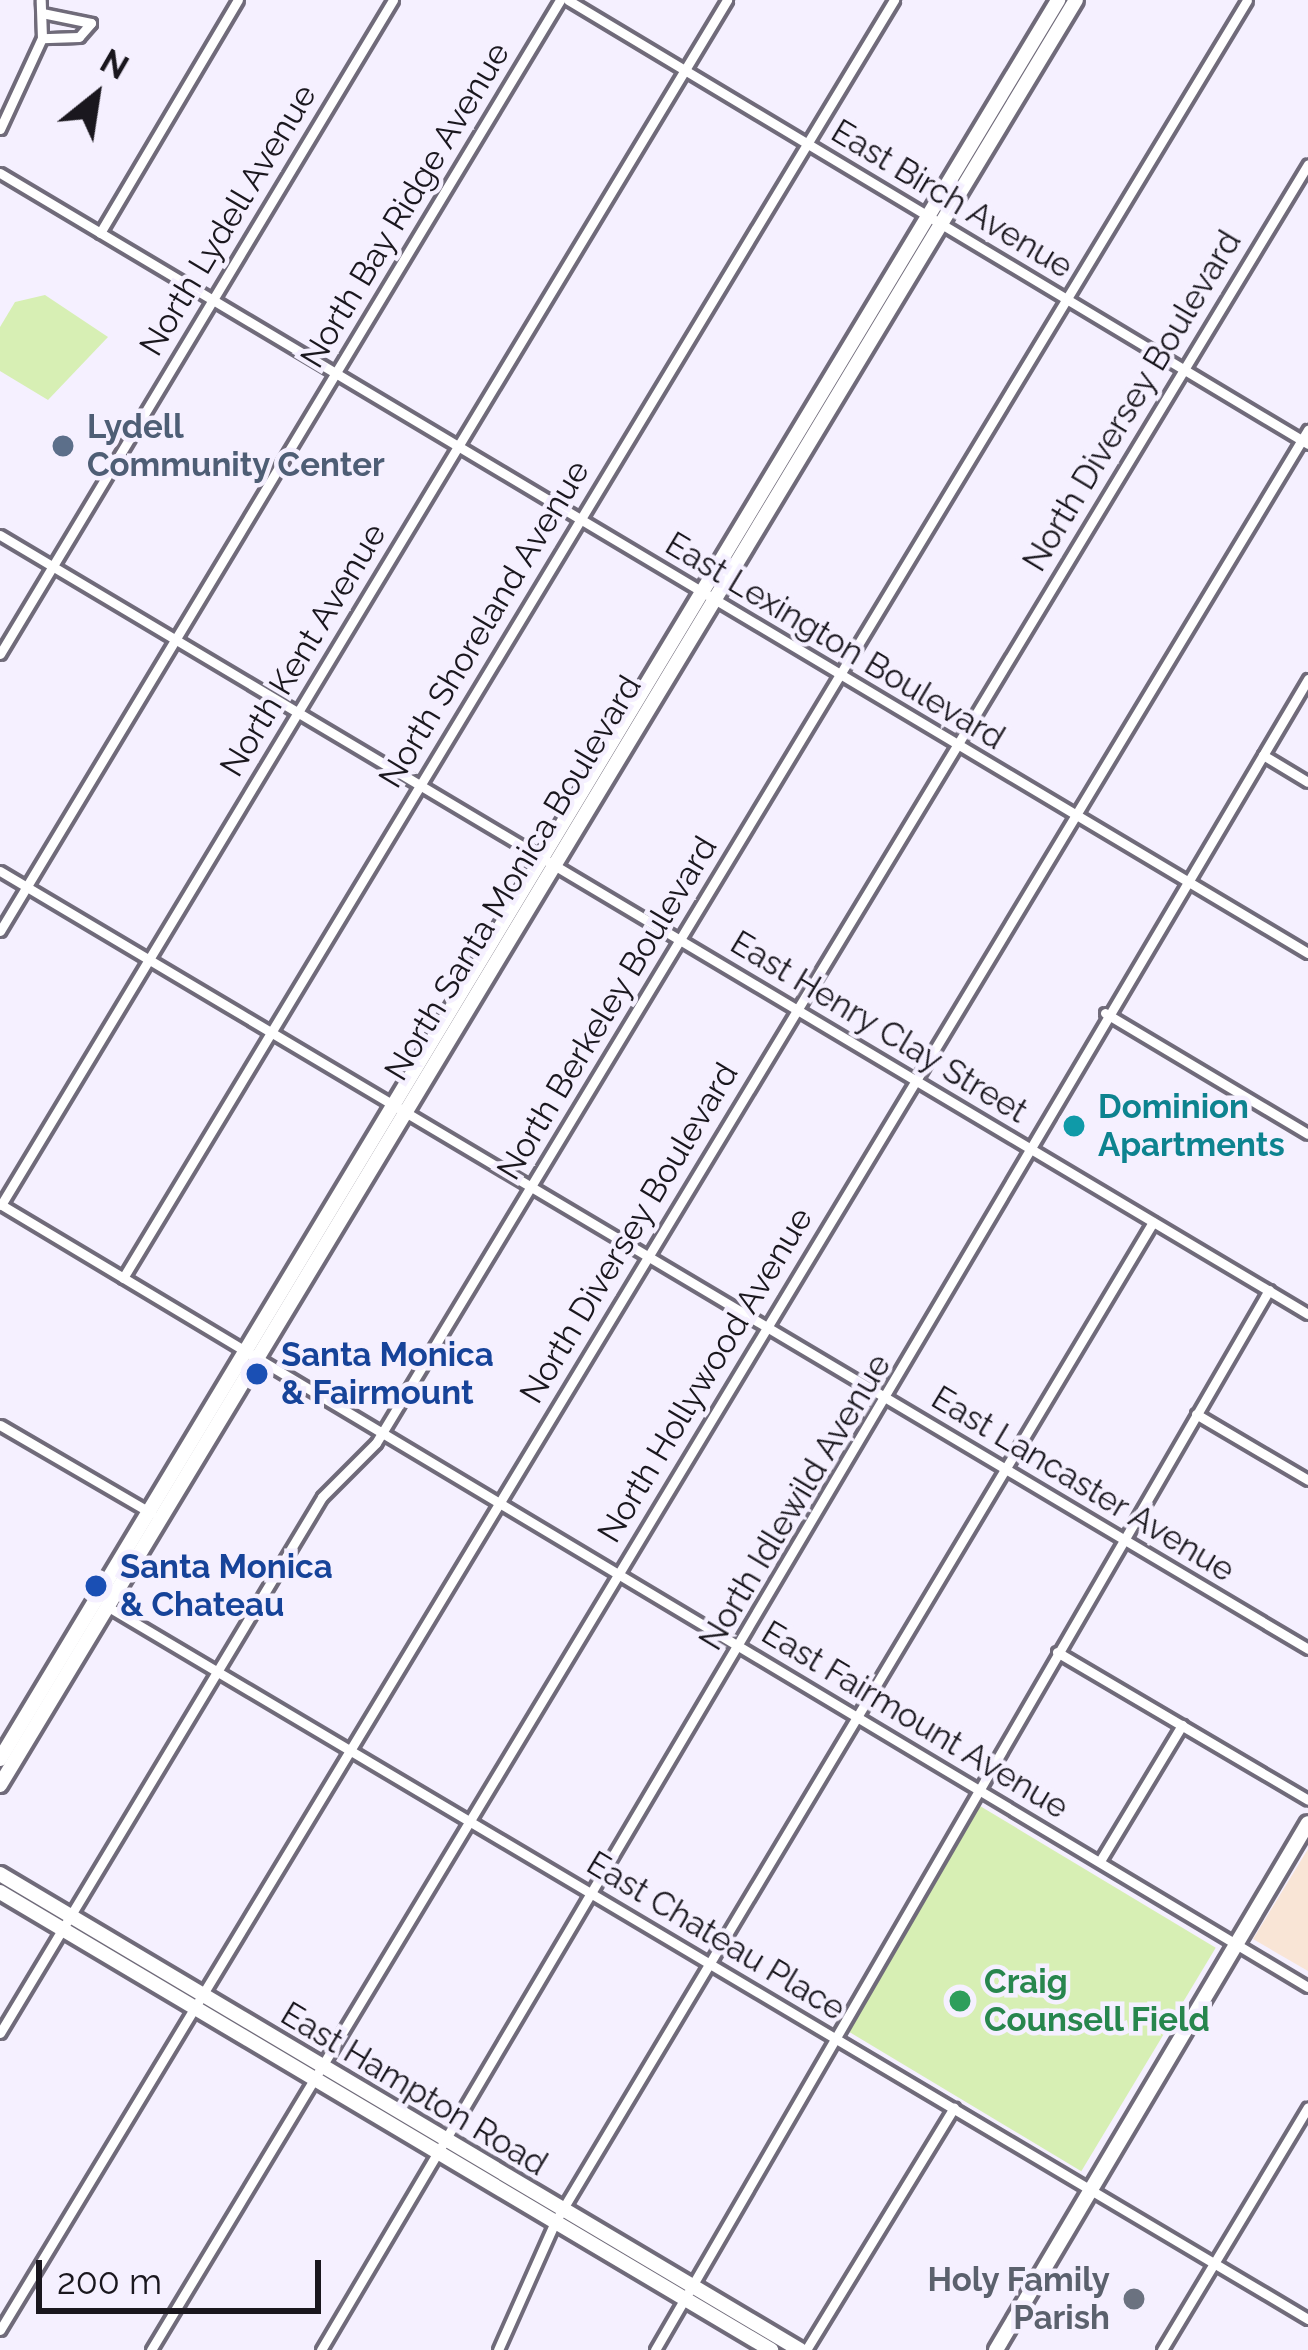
<!DOCTYPE html>
<style>
body{margin:0}
#map{position:relative;width:1308px;height:2350px;overflow:hidden;background:#f5f0ff;font-family:Raleway,sans-serif}
div>[style]{position:absolute}
.education>*{inset:0;background:#f9e5d6}
.green>*{inset:0;background:#d7efb4;transform-origin:0 0}
.roads{filter:drop-shadow(3px 0 #706b7a) drop-shadow(-3px 0 #706b7a) drop-shadow(0 3px #706b7a) drop-shadow(0 -3px #706b7a)}
.street>*{height:9px;margin:-4.5px;padding:0 4.5px;transform-origin:4.5px;border-radius:4.5px;background:#fff}
.secondary>*{height:14px;margin:-7px;padding:0 7px;transform-origin:7px;border-radius:7px;background:#fff}
.dots>*{width:33px;height:33px;translate:-50% -50%;box-sizing:border-box;border:6px solid #f5f0ff;border-radius:50%}
span{translate:-50% -50%;white-space:nowrap;text-align:center;line-height:1.15;-webkit-text-stroke:9px #f5f0ff;paint-order:stroke}
.street-label{font-size:33px;color:#1a171e}
.service-label{font-size:33px;color:#4e5e75;font-weight:700}
.left{translate:0 -50%;text-align:left}
.culture-label{font-size:33px;color:#0d838f;font-weight:700}
.transit-label{font-size:33px;color:#164399;font-weight:700}
.leisure-label{font-size:33px;color:#27864d;font-weight:700}
.worship-label{font-size:33px;color:#5b616d;font-weight:700}
.right{translate:-100% -50%;text-align:right}
.north{position:absolute;left:36px;top:36px;width:120px;height:120px;-webkit-text-stroke:9px #f5f0ff;paint-order:stroke;rotate:30deg;font-size:33px;font-weight:700;line-height:48px;text-align:center;color:#1a171e}
.north::after{content:'';display:block;margin:auto;width:42px;height:54px;background:#1a171e;clip-path:polygon(50% 0,100% 100%,50% 72%,0 100%)}
.scale{position:absolute;left:36px;top:2260px;width:285px;height:54px;box-sizing:border-box;border:6px solid #1a171e;border-top:0;padding-left:15px;font-size:36px;line-height:42px;white-space:nowrap;color:#1a171e;-webkit-text-stroke:9px #f5f0ff;paint-order:stroke}
</style>
<div id="map">
<div class="education">
<i style="clip-path:polygon(1308px 1849px,1308px 1971px,1253px 1939px)"></i>
</div>
<div class="green">
<i style="clip-path:polygon(45px 295px,108px 337px,48px 400px,0 371px,0 327px,15px 302px)"></i>
<i style="left:980px;top:1806px;width:275px;height:261px;rotate:31deg"></i>
</div>
<div class="roads">
<div class="street">
<i style="left:568px;top:0;width:863px;rotate:30.96deg"></i>
<i style="left:42px;top:13px;width:50px;rotate:11.5deg"></i>
<i style="left:91px;top:23px;width:18px;rotate:131deg"></i>
<i style="left:79px;top:37px;width:37px;rotate:178deg"></i>
<i style="left:0;top:129px;width:100px;rotate:-65.2deg"></i>
<i style="left:42px;top:38px;width:38px;rotate:-92deg"></i>
<i style="left:0;top:173px;width:1523px;rotate:30.81deg"></i>
<i style="left:100px;top:233px;width:271px;rotate:-59.4deg"></i>
<i style="left:0;top:535px;width:1522px;rotate:30.78deg"></i>
<i style="left:0;top:654px;width:763px;rotate:-59deg"></i>
<i style="left:1263px;top:755px;width:52px;rotate:31deg"></i>
<i style="left:0;top:871px;width:1522px;rotate:30.74deg"></i>
<i style="left:0;top:931px;width:1086px;rotate:-58.97deg"></i>
<i style="left:1105px;top:1013px;width:236px;rotate:30.8deg"></i>
<i style="left:0;top:1204px;width:1524px;rotate:30.91deg"></i>
<i style="left:1px;top:1205px;width:1407px;rotate:-58.93deg"></i>
<i style="left:123px;top:1278px;width:1493px;rotate:-58.9deg"></i>
<i style="left:1196px;top:1414px;width:130px;rotate:30.5deg"></i>
<i style="left:0;top:1425px;width:175px;rotate:30.2deg"></i>
<i style="left:105px;top:1605px;width:1399px;rotate:30.69deg"></i>
<i style="left:1057px;top:1652px;width:291px;rotate:30.5deg"></i>
<i style="left:1100px;top:1861px;width:159px;rotate:-58.9deg"></i>
<i style="left:0;top:2033px;width:625px;rotate:-59deg"></i>
<i style="left:322px;top:1497px;width:76px;rotate:-45deg"></i>
<i style="left:376px;top:1443px;width:1685px;rotate:-58.88deg"></i>
<i style="left:0;top:2330px;width:2530px;rotate:-58.87deg"></i>
<i style="left:151px;top:2350px;width:2242px;rotate:-58.93deg"></i>
<i style="left:321px;top:2350px;width:1941px;rotate:-59.43deg"></i>
<i style="left:498px;top:2350px;width:140px;rotate:-66deg"></i>
<i style="left:555px;top:2222px;width:1165px;rotate:-59.12deg"></i>
<i style="left:655px;top:2350px;width:1225px;rotate:-59.92deg"></i>
<i style="left:806px;top:2350px;width:284px;rotate:-58.6deg"></i>
<i style="left:1162px;top:2350px;width:283px;rotate:-59deg"></i>
</div>
<div class="secondary">
<i style="left:0;top:1759px;width:2053px;rotate:-58.97deg"></i>
<i style="left:0;top:1785px;width:2084px;rotate:-58.92deg"></i>
<i style="left:0;top:1874px;width:931px;rotate:30.75deg"></i>
<i style="left:0;top:1892px;width:897px;rotate:30.71deg"></i>
<i style="left:996px;top:2350px;width:612px;rotate:-59.37deg"></i>
</div>
</div>
<div class="dots">
<i style="left:63px;top:446px;background:#5c6f8a"></i>
<i style="left:1074px;top:1126px;background:#0f9aa8"></i>
<i style="left:257px;top:1374px;background:#1a4fb4"></i>
<i style="left:96px;top:1586px;background:#1a4fb4"></i>
<i style="left:960px;top:2001px;background:#2e9e5b"></i>
<i style="left:1134px;top:2299px;background:#6b7280"></i>
</div>
<div class="street-label">
<span style="left:952px;top:199px;rotate:31deg">East Birch Avenue</span>
<span style="left:405px;top:205px;rotate:-59deg">North Bay Ridge Avenue</span>
<span style="left:228px;top:220px;rotate:-59deg">North Lydell Avenue</span>
<span style="left:1132px;top:401px;rotate:-59deg">North Diversey Boulevard</span>
<span style="left:484px;top:624px;rotate:-59deg">North Shoreland Avenue</span>
<span style="left:835px;top:641px;rotate:31deg">East Lexington Boulevard</span>
<span style="left:303px;top:650px;rotate:-59deg">North Kent Avenue</span>
<span style="left:513px;top:878px;rotate:-59deg">North Santa Monica Boulevard</span>
<span style="left:607px;top:1008px;rotate:-59deg">North Berkeley Boulevard</span>
<span style="left:879px;top:1027px;rotate:31deg">East Henry Clay Street</span>
<span style="left:629px;top:1233px;rotate:-59deg">North Diversey Boulevard</span>
<span style="left:705px;top:1375px;rotate:-59deg">North Hollywood Avenue</span>
<span style="left:1083px;top:1484px;rotate:31deg">East Lancaster Avenue</span>
<span style="left:795px;top:1502px;rotate:-59deg">North Idlewild Avenue</span>
<span style="left:915px;top:1720px;rotate:31deg">East Fairmount Avenue</span>
<span style="left:716px;top:1936px;rotate:31deg">East Chateau Place</span>
<span style="left:414px;top:2089px;rotate:31deg">East Hampton Road</span>
</div>
<div class="service-label">
<span class="left" style="left:87px;top:446px">Lydell<br>Community Center</span>
</div>
<div class="culture-label">
<span class="left" style="left:1098px;top:1126px">Dominion<br>Apartments</span>
</div>
<div class="transit-label">
<span class="left" style="left:281px;top:1374px">Santa Monica<br>&amp; Fairmount</span>
<span class="left" style="left:120px;top:1586px">Santa Monica<br>&amp; Chateau</span>
</div>
<div class="leisure-label">
<span class="left" style="left:984px;top:2001px">Craig<br>Counsell Field</span>
</div>
<div class="worship-label">
<span class="right" style="left:1110px;top:2299px">Holy Family<br>Parish</span>
</div>
<div class="north">N</div>
<div class="scale">200 m</div>
</div>
